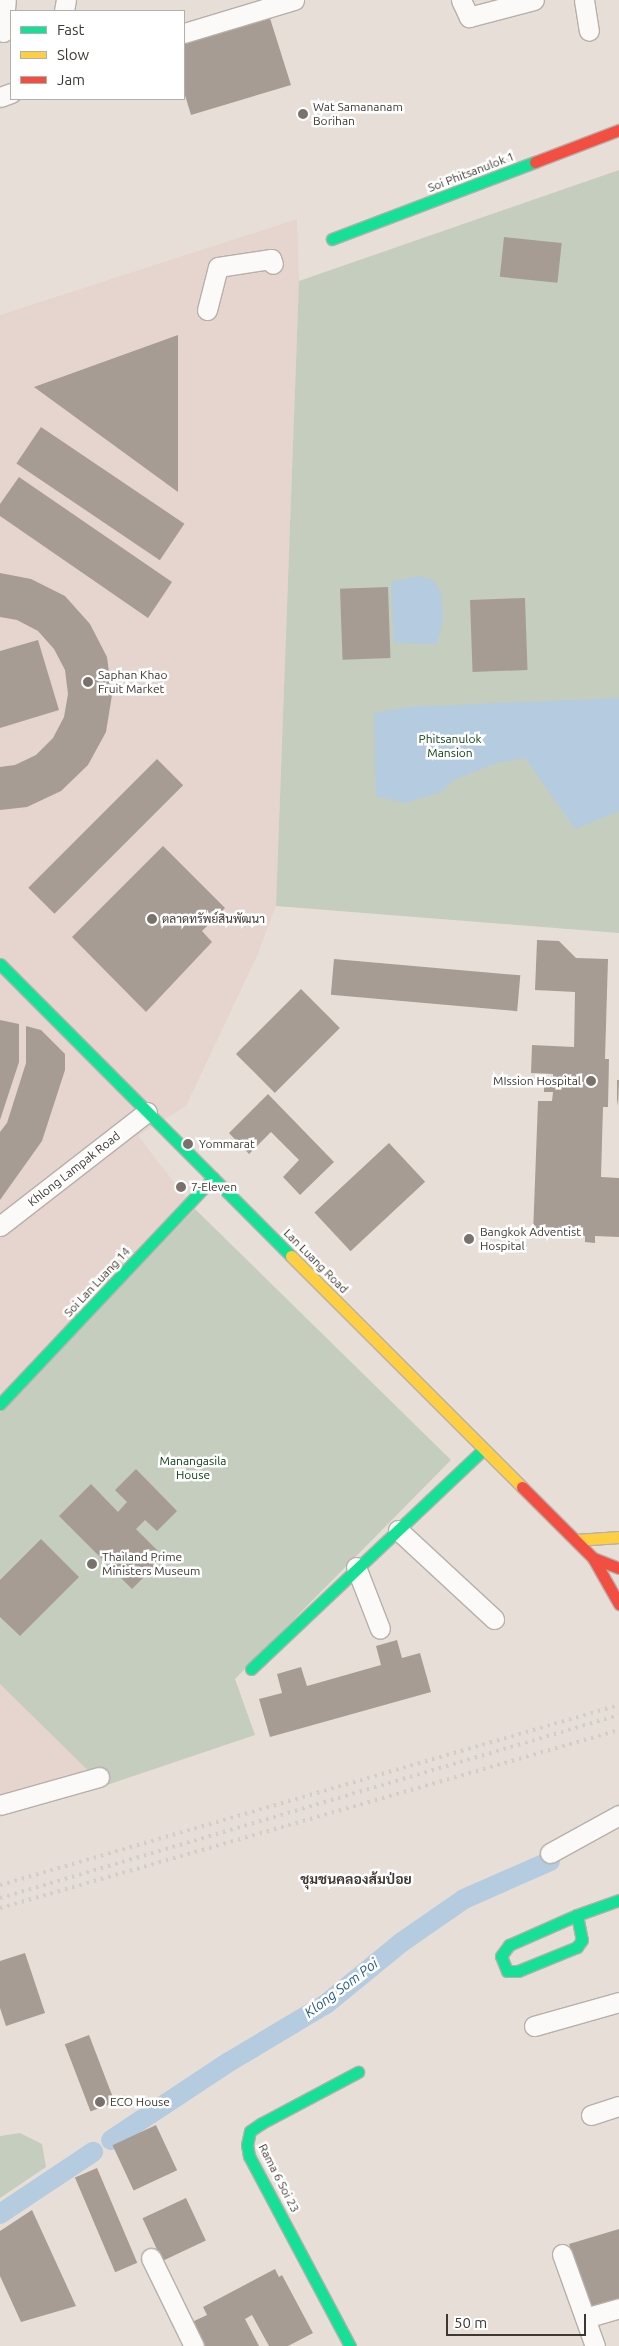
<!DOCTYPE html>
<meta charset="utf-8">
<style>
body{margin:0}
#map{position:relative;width:619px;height:2346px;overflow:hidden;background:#e7dfd7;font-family:Ubuntu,Sarabun,sans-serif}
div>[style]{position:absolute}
.commercial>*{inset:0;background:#e6d4cf}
.green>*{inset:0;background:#c4cdbe}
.water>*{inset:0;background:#b4cbe0}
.canal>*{height:20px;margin:-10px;padding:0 10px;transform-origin:10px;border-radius:10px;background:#b4cbe0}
.building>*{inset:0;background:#a79c93;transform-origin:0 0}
.roads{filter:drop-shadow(1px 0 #b6b0aa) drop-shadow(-1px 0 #b6b0aa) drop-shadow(0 1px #b6b0aa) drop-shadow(0 -1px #b6b0aa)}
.street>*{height:19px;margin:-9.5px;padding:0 9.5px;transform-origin:9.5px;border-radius:9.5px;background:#fbfaf9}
.fast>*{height:11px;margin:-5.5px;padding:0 5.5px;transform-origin:5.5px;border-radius:5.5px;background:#16e098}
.slow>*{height:11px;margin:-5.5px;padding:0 5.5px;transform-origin:5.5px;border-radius:5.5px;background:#ffcf43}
.jam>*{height:11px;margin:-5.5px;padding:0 5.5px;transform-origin:5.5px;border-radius:5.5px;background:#f24e42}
.rail>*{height:4px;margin-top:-2px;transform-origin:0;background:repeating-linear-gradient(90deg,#d1cecc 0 2.5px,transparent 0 7.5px)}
.dots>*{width:14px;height:14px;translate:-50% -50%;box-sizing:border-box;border:2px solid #fff;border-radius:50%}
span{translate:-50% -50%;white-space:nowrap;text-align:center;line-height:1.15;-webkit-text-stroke:5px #fff;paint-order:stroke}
.poi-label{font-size:12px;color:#3e3833}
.left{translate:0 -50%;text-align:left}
.right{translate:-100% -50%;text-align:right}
.street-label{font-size:12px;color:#3e3833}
.park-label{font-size:12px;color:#0d4115}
.neighbourhood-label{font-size:14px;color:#3e3833;font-weight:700}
.water-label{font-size:14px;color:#245c86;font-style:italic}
.legend{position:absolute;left:10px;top:10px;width:175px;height:90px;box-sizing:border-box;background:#fff;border:1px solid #b2afad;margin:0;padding:6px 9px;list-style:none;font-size:15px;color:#3e3833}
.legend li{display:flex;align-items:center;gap:10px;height:25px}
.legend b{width:25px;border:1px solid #b2afad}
.scale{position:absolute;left:446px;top:2314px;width:140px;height:22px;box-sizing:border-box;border:2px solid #3e3833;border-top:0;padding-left:6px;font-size:15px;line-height:18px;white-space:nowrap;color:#3e3833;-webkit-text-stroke:4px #fff;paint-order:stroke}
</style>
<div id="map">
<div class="commercial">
<i style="clip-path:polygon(297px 219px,299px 281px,276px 906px,257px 956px,186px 1106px,138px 1136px,195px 1209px,0 1412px,0 315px)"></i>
<i style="clip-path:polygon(0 1681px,99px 1777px,0 1815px)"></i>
</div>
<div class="green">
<i style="clip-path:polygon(619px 170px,619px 933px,276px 906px,299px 281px)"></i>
<i style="clip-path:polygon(195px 1209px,451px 1460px,235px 1679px,255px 1735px,104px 1786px,0 1684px,0 1412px)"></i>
<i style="clip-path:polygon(20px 2133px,42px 2144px,46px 2167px,0 2198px,0 2136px)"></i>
</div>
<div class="water">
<i style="clip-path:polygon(419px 576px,434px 581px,441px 593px,443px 617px,437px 644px,394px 643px,391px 582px)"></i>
<i style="clip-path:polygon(619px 698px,619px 811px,575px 829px,525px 758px,497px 763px,456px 779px,440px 792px,405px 803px,376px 796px,374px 713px,408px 707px)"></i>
</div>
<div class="canal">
<i style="left:111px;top:2140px;width:141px;rotate:-33.5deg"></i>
<i style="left:229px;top:2062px;width:113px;rotate:-30.9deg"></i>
<i style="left:326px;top:2004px;width:98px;rotate:-39.2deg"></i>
<i style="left:402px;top:1942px;width:75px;rotate:-34.7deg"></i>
<i style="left:464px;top:1899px;width:94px;rotate:-23.8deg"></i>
<i style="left:0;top:2214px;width:112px;rotate:-33.7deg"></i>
</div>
<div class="building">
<i style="clip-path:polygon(269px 15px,291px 85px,191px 115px,184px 92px,184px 40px)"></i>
<i style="left:504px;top:237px;width:58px;height:40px;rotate:6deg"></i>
<i style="clip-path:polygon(178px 335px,178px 492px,34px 387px)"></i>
<i style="left:41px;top:427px;width:173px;height:44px;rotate:34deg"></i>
<i style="clip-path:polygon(19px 477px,172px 582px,148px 618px,0 516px,0 504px)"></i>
<i style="clip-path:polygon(0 573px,31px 579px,65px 596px,90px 624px,107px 657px,112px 695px,106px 732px,88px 765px,61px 791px,27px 807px,0 810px,0 767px,15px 765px,36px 755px,53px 738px,64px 717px,68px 694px,65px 670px,54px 649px,38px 631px,17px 620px,0 617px)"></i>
<i style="left:388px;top:587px;width:71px;height:48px;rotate:88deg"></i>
<i style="left:525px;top:598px;width:72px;height:55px;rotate:88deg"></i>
<i style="clip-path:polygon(38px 640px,59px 710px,0 728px,0 651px)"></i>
<i style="left:157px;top:759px;width:37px;height:182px;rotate:45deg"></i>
<i style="clip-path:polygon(163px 846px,225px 908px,202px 931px,212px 942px,146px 1012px,72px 937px)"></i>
<i style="clip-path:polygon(537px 940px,559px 941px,576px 958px,608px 959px,605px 1059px,609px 1059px,608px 1107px,603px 1107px,601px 1177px,619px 1178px,619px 1237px,595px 1236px,595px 1243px,585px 1242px,585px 1236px,533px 1234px,538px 1101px,552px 1101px,553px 1092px,544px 1092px,544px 1082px,553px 1082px,553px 1074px,531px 1073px,532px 1045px,574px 1047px,575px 992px,535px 990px)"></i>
<i style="left:334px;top:959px;width:187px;height:36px;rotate:5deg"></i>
<i style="left:301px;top:989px;width:55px;height:92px;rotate:45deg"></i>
<i style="clip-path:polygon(0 1020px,19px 1024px,19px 1062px,0 1120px)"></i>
<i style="clip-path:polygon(26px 1026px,41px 1030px,65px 1054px,65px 1070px,42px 1141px,0 1200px,0 1132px,7px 1123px,26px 1063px)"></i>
<i style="clip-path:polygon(617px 1080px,619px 1080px,618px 1106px,617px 1099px)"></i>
<i style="clip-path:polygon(268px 1094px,334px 1162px,300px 1195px,283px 1177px,299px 1160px,271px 1132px,249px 1154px,229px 1133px)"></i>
<i style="left:389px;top:1143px;width:53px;height:102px;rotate:47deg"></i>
<i style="clip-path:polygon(136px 1469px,177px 1511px,157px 1531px,145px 1520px,136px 1529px,164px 1557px,132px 1589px,59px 1516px,91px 1484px,118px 1512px,127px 1502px,115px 1490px)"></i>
<i style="clip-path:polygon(41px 1539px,79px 1577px,20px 1636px,0 1617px,0 1580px)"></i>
<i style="clip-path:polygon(397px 1640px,402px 1658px,420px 1653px,431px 1692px,270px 1737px,259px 1699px,282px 1693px,277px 1674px,301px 1667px,307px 1686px,381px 1665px,376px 1646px)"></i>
<i style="clip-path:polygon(25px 1953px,45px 2013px,6px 2026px,0 2008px,0 1961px)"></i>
<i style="left:89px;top:2035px;width:72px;height:26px;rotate:69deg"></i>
<i style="left:156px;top:2125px;width:50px;height:48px;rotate:65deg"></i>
<i style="left:97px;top:2168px;width:103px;height:24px;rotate:67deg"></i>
<i style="left:186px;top:2198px;width:47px;height:48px;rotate:65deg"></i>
<i style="clip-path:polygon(32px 2210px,76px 2306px,21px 2322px,0 2276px,0 2231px)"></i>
<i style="clip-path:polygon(619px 2229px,619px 2300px,589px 2309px,569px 2244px)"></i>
<i style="clip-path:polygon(275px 2269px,279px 2277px,282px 2275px,313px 2333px,288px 2346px,269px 2346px,252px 2315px,245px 2319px,259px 2346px,205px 2346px,192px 2322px,207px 2315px,203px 2307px)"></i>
</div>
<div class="roads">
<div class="street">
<i style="left:461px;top:0;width:19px;rotate:65deg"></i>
<i style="left:469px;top:17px;width:67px;rotate:-14.7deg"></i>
<i style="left:584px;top:0;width:31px;rotate:81deg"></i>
<i style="left:64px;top:11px;width:11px;rotate:-80deg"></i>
<i style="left:3px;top:32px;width:32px;rotate:-85deg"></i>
<i style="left:184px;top:33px;width:115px;rotate:-16.7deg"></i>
<i style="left:0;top:97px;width:12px;rotate:-20deg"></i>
<i style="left:207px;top:310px;width:44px;rotate:-75.7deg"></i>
<i style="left:218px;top:267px;width:54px;rotate:-8.6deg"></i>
<i style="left:271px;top:259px;width:5px;rotate:68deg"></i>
<i style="left:0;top:1226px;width:186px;rotate:-37.8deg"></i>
<i style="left:398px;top:1530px;width:131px;rotate:42.8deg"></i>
<i style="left:356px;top:1567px;width:66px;rotate:68.8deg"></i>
<i style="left:0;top:1805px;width:103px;rotate:-15.8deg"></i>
<i style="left:550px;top:1853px;width:79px;rotate:-28.8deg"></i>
<i style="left:534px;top:2026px;width:88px;rotate:-15.8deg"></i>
<i style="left:591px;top:2115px;width:29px;rotate:-18deg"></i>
<i style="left:562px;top:2254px;width:98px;rotate:70.3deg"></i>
<i style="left:151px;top:2258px;width:98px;rotate:64deg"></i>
<i style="left:585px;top:2318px;width:35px;rotate:-16deg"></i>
</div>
<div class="fast">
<i style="left:332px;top:239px;width:217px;rotate:-20.8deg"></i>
<i style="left:0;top:964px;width:412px;rotate:45.1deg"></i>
<i style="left:0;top:1404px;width:311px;rotate:-46.7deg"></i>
<i style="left:251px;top:1669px;width:320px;rotate:-43.4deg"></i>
<i style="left:577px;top:1915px;width:25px;rotate:79deg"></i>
<i style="left:582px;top:1940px;width:9px;rotate:126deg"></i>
<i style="left:577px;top:1947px;width:64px;rotate:157.9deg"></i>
<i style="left:518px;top:1971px;width:11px;rotate:180deg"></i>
<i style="left:507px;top:1971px;width:16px;rotate:-112deg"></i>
<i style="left:501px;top:1956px;width:14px;rotate:-54deg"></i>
<i style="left:509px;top:1945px;width:74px;rotate:-23.8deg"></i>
<i style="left:577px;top:1915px;width:45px;rotate:-19.7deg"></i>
<i style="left:350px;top:2346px;width:215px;rotate:-118deg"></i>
<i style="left:249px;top:2156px;width:11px;rotate:-100deg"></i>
<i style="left:247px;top:2145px;width:14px;rotate:-78deg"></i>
<i style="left:250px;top:2131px;width:14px;rotate:-34deg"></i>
<i style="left:262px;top:2123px;width:109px;rotate:-28deg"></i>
</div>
<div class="slow">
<i style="left:291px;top:1256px;width:327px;rotate:45deg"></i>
<i style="left:576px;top:1540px;width:43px;rotate:-4deg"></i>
</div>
<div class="jam">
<i style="left:535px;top:162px;width:90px;rotate:-20.9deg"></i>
<i style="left:522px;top:1487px;width:100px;rotate:45deg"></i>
<i style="left:593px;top:1558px;width:28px;rotate:21deg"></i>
<i style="left:593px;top:1558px;width:53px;rotate:60.5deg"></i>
</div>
</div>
<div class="rail">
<i style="left:0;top:1885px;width:645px;rotate:-16.21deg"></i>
<i style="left:0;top:1898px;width:645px;rotate:-16.47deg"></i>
<i style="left:0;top:1908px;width:644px;rotate:-16.04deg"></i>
</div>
<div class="dots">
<i style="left:303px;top:114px;background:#79726c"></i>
<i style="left:88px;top:682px;background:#79726c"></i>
<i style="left:152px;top:919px;background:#79726c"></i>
<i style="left:591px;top:1081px;background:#79726c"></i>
<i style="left:188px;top:1144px;background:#79726c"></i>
<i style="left:181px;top:1187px;background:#79726c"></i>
<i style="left:469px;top:1239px;background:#79726c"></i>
<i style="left:92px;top:1564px;background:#79726c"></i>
<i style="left:100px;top:2102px;background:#79726c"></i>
</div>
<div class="poi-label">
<span class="left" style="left:313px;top:114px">Wat Samananam<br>Borihan</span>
<span class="left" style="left:98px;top:682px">Saphan Khao<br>Fruit Market</span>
<span class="left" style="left:162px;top:919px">ตลาดทรัพย์สินพัฒนา</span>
<span class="right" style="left:581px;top:1081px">MIssion Hospital</span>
<span class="left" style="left:199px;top:1144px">Yommarat</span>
<span class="left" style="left:191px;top:1187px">7-Eleven</span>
<span class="left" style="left:480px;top:1239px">Bangkok Adventist<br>Hospital</span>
<span class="left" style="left:102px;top:1564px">Thailand Prime<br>Ministers Museum</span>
<span class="left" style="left:110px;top:2102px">ECO House</span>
</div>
<div class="street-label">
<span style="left:471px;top:172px;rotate:-21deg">Soi Phitsanulok 1</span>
<span style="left:74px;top:1169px;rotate:-38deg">Khlong Lampak Road</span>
<span style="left:316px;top:1261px;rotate:45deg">Lan Luang Road</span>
<span style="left:97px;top:1282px;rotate:-47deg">Soi Lan Luang 14</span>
<span style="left:279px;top:2178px;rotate:63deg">Rama 6 Soi 23</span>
</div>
<div class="park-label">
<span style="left:450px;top:746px">Phitsanulok<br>Mansion</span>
<span style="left:193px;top:1468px">Manangasila<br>House</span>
</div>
<div class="neighbourhood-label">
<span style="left:356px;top:1879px">ชุมชนคลองส้มป่อย</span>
</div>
<div class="water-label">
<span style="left:341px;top:1988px;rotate:-37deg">Klong Som Poi</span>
</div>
<ul class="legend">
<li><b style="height:6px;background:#16e098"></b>Fast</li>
<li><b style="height:6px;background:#ffcf43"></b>Slow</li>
<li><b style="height:6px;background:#f24e42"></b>Jam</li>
</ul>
<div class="scale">50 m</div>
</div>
